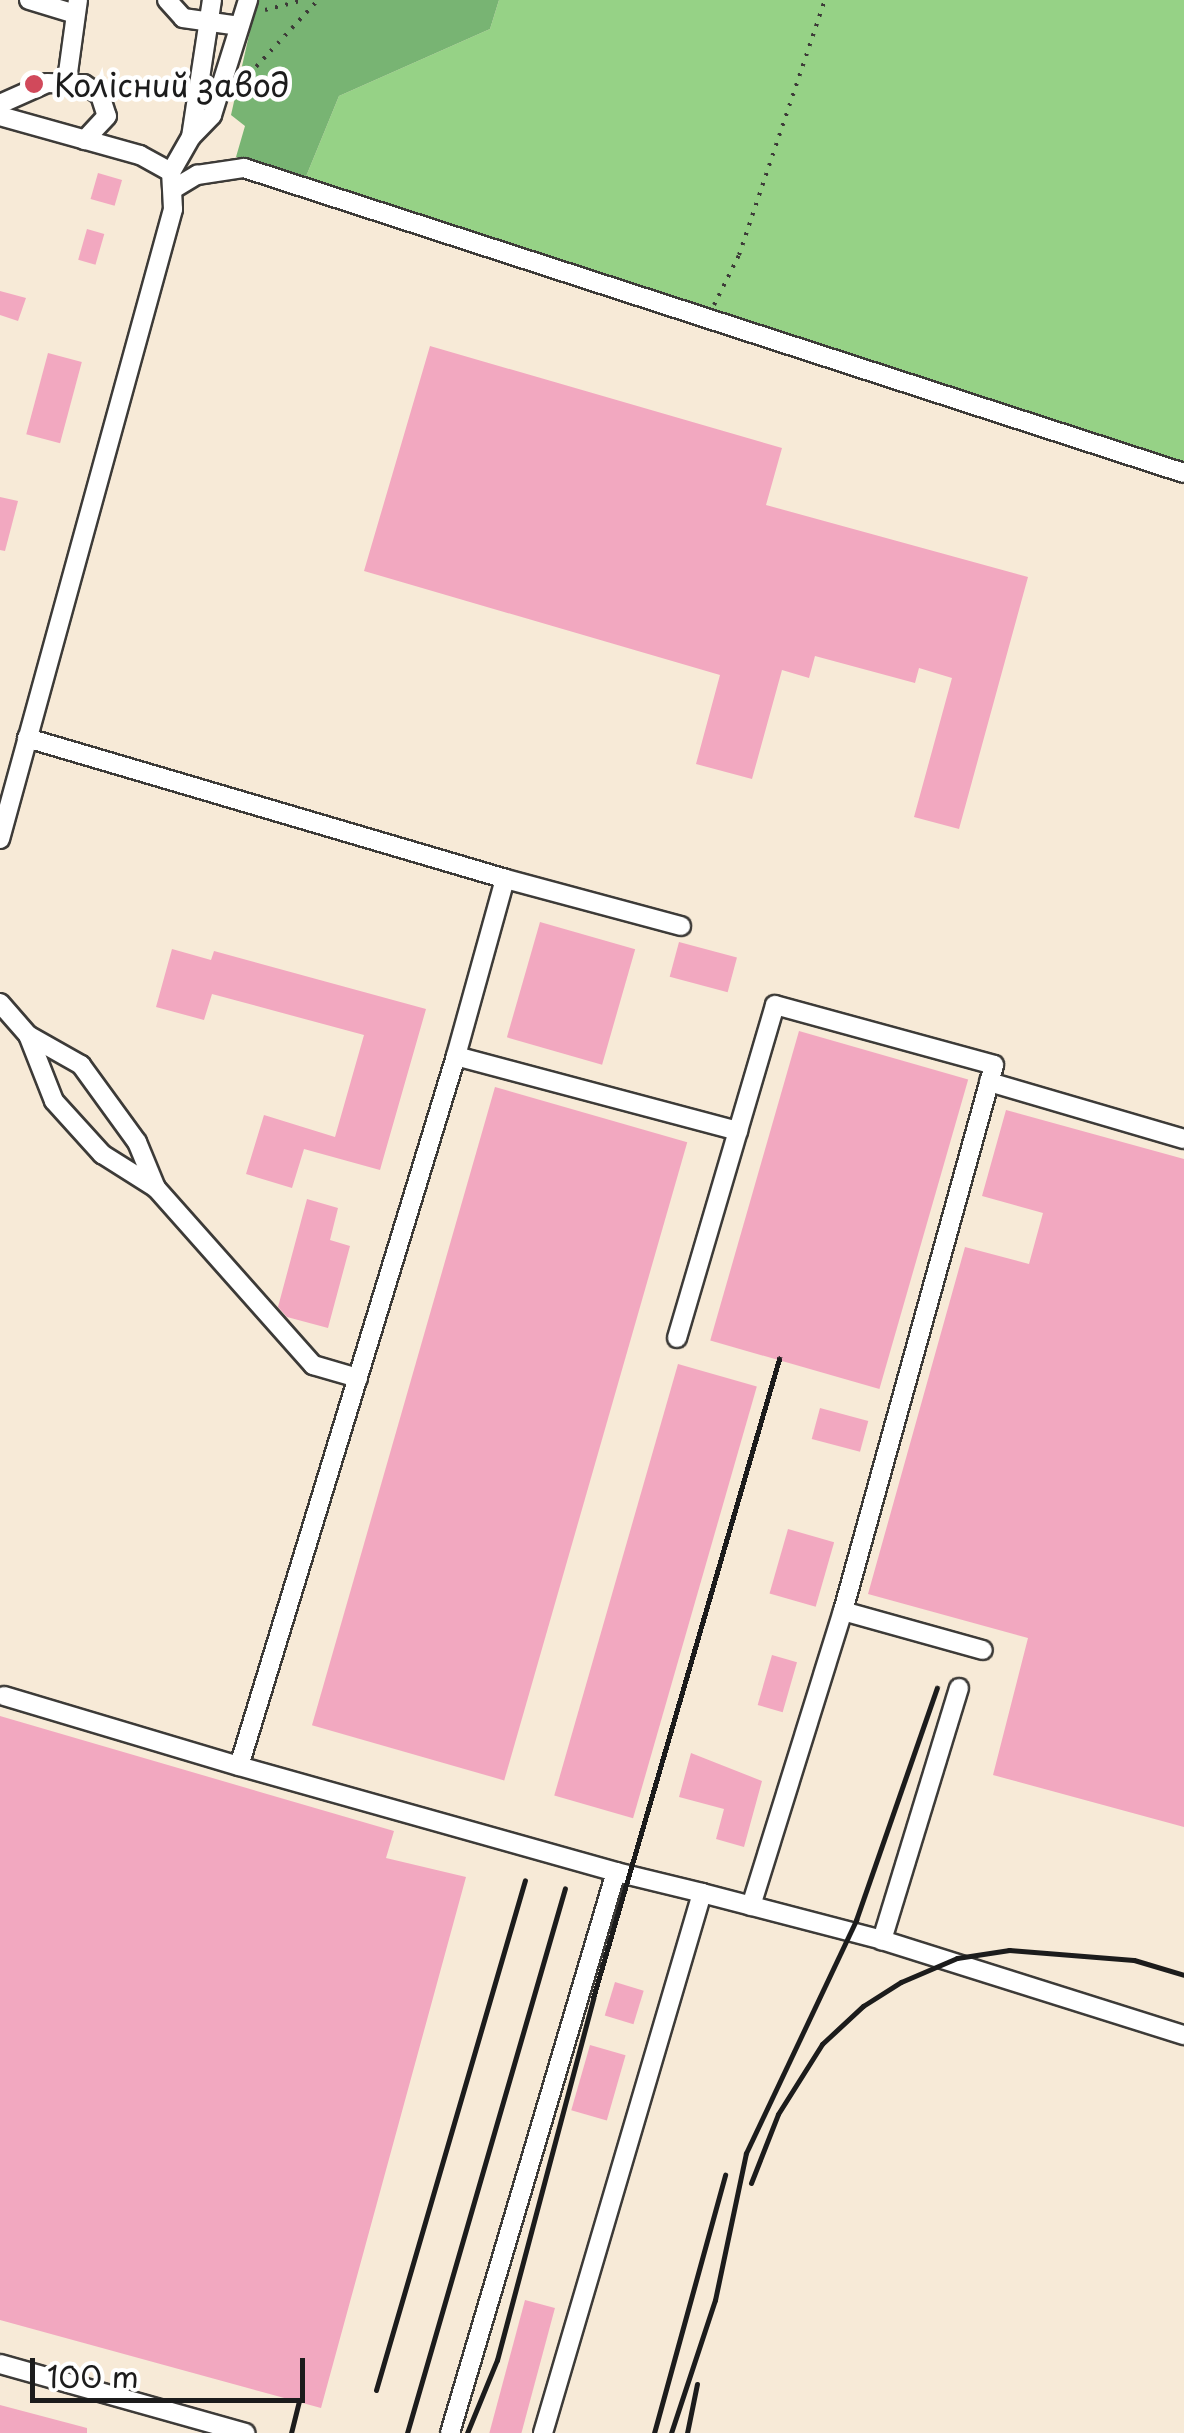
<!DOCTYPE html>
<meta charset="utf-8">
<style>
body{margin:0}
#map{position:relative;width:1184px;height:2433px;overflow:hidden;background:#f7ead7;font-family:"Playpen Sans",sans-serif}
div>[style]{position:absolute}
.green>*{inset:0;background:#96d286}
.forest>*{inset:0;background:#78b473}
.building>*{inset:0;background:#f2a8c0;transform-origin:0 0}
.path>*{height:4px;margin-top:-2px;transform-origin:0;background:repeating-linear-gradient(90deg,#3d3b38 0 2.5px,transparent 0 10.5px)}
.roads{filter:drop-shadow(2px 0 #3d3b38) drop-shadow(-2px 0 #3d3b38) drop-shadow(0 2px #3d3b38) drop-shadow(0 -2px #3d3b38)}
.minor>*{height:18px;margin:-9px;padding:0 9px;transform-origin:9px;border-radius:9px;background:#fff}
.rail>*{height:5px;margin:-2.5px;padding:0 2.5px;transform-origin:2.5px;border-radius:2.5px;background:#1c1c1c}
.dots>*{width:28px;height:28px;translate:-50% -50%;box-sizing:border-box;border:5px solid #fff;border-radius:50%}
span{translate:-50% -50%;white-space:nowrap;text-align:center;line-height:1.15;-webkit-text-stroke:9px #fff;paint-order:stroke}
.poi-label{font-size:32px;color:#1c1c1c}
.left{translate:0 -50%;text-align:left}
.scale{position:absolute;left:30px;top:2358px;width:275px;height:45px;box-sizing:border-box;border:5px solid #1c1c1c;border-top:0;padding-left:12px;font-size:30px;line-height:35px;white-space:nowrap;color:#1c1c1c;-webkit-text-stroke:8px #fff;paint-order:stroke}
</style>
<div id="map">
<div class="green">
<i style="clip-path:polygon(499px 0,1184px 0,1184px 465px,305px 179px,339px 96px,490px 29px)"></i>
</div>
<div class="forest">
<i style="clip-path:polygon(244px 0,499px 0,490px 29px,339px 96px,305px 179px,236px 157px,245px 126px,231px 115px,256px 4px)"></i>
</div>
<div class="building">
<i style="left:98px;top:173px;width:25px;height:27px;rotate:16deg"></i>
<i style="left:87px;top:229px;width:18px;height:32px;rotate:16deg"></i>
<i style="clip-path:polygon(0 291px,26px 298px,18px 321px,0 315px)"></i>
<i style="clip-path:polygon(430px 346px,782px 448px,766px 505px,1028px 577px,959px 829px,914px 817px,952px 678px,919px 668px,915px 683px,815px 656px,809px 678px,782px 670px,752px 779px,696px 764px,720px 675px,364px 571px)"></i>
<i style="left:48px;top:353px;width:35px;height:84px;rotate:15deg"></i>
<i style="clip-path:polygon(0 497px,18px 501px,5px 551px,0 550px)"></i>
<i style="left:540px;top:922px;width:99px;height:120px;rotate:16deg"></i>
<i style="left:679px;top:942px;width:60px;height:36px;rotate:15deg"></i>
<i style="clip-path:polygon(172px 949px,211px 960px,214px 951px,426px 1009px,380px 1170px,304px 1149px,292px 1188px,246px 1174px,264px 1115px,335px 1137px,364px 1035px,212px 994px,204px 1020px,156px 1007px)"></i>
<i style="left:799px;top:1031px;width:176px;height:322px;rotate:16deg"></i>
<i style="left:495px;top:1087px;width:200px;height:664px;rotate:16deg"></i>
<i style="clip-path:polygon(1006px 1110px,1184px 1159px,1184px 1827px,993px 1775px,1028px 1638px,868px 1594px,965px 1247px,1029px 1264px,1043px 1213px,982px 1196px)"></i>
<i style="clip-path:polygon(307px 1199px,338px 1208px,330px 1240px,350px 1246px,328px 1328px,287px 1317px,278px 1307px)"></i>
<i style="left:678px;top:1364px;width:82px;height:449px;rotate:16deg"></i>
<i style="left:820px;top:1408px;width:50px;height:32px;rotate:15deg"></i>
<i style="left:788px;top:1529px;width:48px;height:67px;rotate:16deg"></i>
<i style="left:772px;top:1655px;width:26px;height:52px;rotate:16deg"></i>
<i style="clip-path:polygon(0 1716px,394px 1831px,386px 1858px,466px 1877px,321px 2408px,0 2320px)"></i>
<i style="clip-path:polygon(691px 1753px,762px 1781px,744px 1847px,716px 1839px,724px 1809px,679px 1797px)"></i>
<i style="left:615px;top:1982px;width:30px;height:35px;rotate:17deg"></i>
<i style="left:590px;top:2045px;width:37px;height:68px;rotate:16deg"></i>
<i style="left:525px;top:2300px;width:31px;height:138px;rotate:15deg"></i>
<i style="clip-path:polygon(0 2405px,87px 2428px,87px 2433px,0 2433px)"></i>
</div>
<div class="path">
<i style="left:265px;top:10px;width:40px;rotate:-14.4deg"></i>
<i style="left:242px;top:82px;width:112px;rotate:-47.2deg"></i>
<i style="left:714px;top:305px;width:56px;rotate:-63.4deg"></i>
<i style="left:739px;top:255px;width:269px;rotate:-71.4deg"></i>
</div>
<div class="roads">
<div class="minor">
<i style="left:29px;top:0;width:48px;rotate:16.9deg"></i>
<i style="left:167px;top:0;width:24px;rotate:48deg"></i>
<i style="left:183px;top:18px;width:57px;rotate:8.1deg"></i>
<i style="left:67px;top:80px;width:81px;rotate:-82.2deg"></i>
<i style="left:0;top:104px;width:51px;rotate:-24.1deg"></i>
<i style="left:47px;top:83px;width:37px;rotate:2deg"></i>
<i style="left:84px;top:84px;width:19px;rotate:35deg"></i>
<i style="left:100px;top:95px;width:22px;rotate:72deg"></i>
<i style="left:107px;top:116px;width:33px;rotate:133deg"></i>
<i style="left:0;top:116px;width:145px;rotate:15.6deg"></i>
<i style="left:140px;top:155px;width:35px;rotate:29deg"></i>
<i style="left:192px;top:136px;width:29px;rotate:-46deg"></i>
<i style="left:212px;top:115px;width:121px;rotate:-72.6deg"></i>
<i style="left:175px;top:188px;width:26px;rotate:-31deg"></i>
<i style="left:197px;top:175px;width:48px;rotate:-8.5deg"></i>
<i style="left:244px;top:168px;width:988px;rotate:17.98deg"></i>
<i style="left:27px;top:738px;width:498px;rotate:16.4deg"></i>
<i style="left:0;top:839px;width:653px;rotate:-74.64deg"></i>
<i style="left:173px;top:209px;width:37px;rotate:-93deg"></i>
<i style="left:171px;top:172px;width:40px;rotate:-60.3deg"></i>
<i style="left:191px;top:137px;width:139px;rotate:-81.3deg"></i>
<i style="left:681px;top:926px;width:182px;rotate:-165deg"></i>
<i style="left:505px;top:879px;width:184px;rotate:105.5deg"></i>
<i style="left:456px;top:1056px;width:292px;rotate:14.9deg"></i>
<i style="left:0;top:1003px;width:43px;rotate:48.8deg"></i>
<i style="left:28px;top:1035px;width:71px;rotate:68.5deg"></i>
<i style="left:54px;top:1101px;width:72px;rotate:47.8deg"></i>
<i style="left:102px;top:1154px;width:64px;rotate:32.2deg"></i>
<i style="left:156px;top:1188px;width:237px;rotate:48.4deg"></i>
<i style="left:313px;top:1365px;width:47px;rotate:16.1deg"></i>
<i style="left:28px;top:1035px;width:61px;rotate:29.5deg"></i>
<i style="left:81px;top:1065px;width:95px;rotate:54deg"></i>
<i style="left:137px;top:1142px;width:50px;rotate:67.6deg"></i>
<i style="left:456px;top:1056px;width:742px;rotate:106.99deg"></i>
<i style="left:239px;top:1766px;width:392px;rotate:15.7deg"></i>
<i style="left:989px;top:1082px;width:203px;rotate:16.3deg"></i>
<i style="left:677px;top:1338px;width:347px;rotate:-73.6deg"></i>
<i style="left:775px;top:1005px;width:227px;rotate:15.3deg"></i>
<i style="left:994px;top:1065px;width:566px;rotate:105.46deg"></i>
<i style="left:959px;top:1688px;width:264px;rotate:107deg"></i>
<i style="left:882px;top:1940px;width:317px;rotate:17.5deg"></i>
<i style="left:4px;top:1696px;width:245px;rotate:16.6deg"></i>
<i style="left:751px;top:1906px;width:309px;rotate:-72.7deg"></i>
<i style="left:843px;top:1611px;width:145px;rotate:15.6deg"></i>
<i style="left:0;top:2364px;width:255px;rotate:15.7deg"></i>
<i style="left:450px;top:2433px;width:585px;rotate:-73.52deg"></i>
<i style="left:616px;top:1872px;width:89px;rotate:13.7deg"></i>
<i style="left:543px;top:2433px;width:563px;rotate:-73.59deg"></i>
<i style="left:702px;top:1893px;width:186px;rotate:14.6deg"></i>
</div>
</div>
<div class="rail">
<i style="left:751px;top:2183px;width:74px;rotate:-68.6deg"></i>
<i style="left:778px;top:2114px;width:83px;rotate:-57.8deg"></i>
<i style="left:822px;top:2044px;width:56px;rotate:-42.8deg"></i>
<i style="left:863px;top:2006px;width:45px;rotate:-32.3deg"></i>
<i style="left:901px;top:1982px;width:61px;rotate:-23.2deg"></i>
<i style="left:957px;top:1958px;width:53px;rotate:-8.7deg"></i>
<i style="left:1009px;top:1950px;width:125px;rotate:4.6deg"></i>
<i style="left:1134px;top:1960px;width:52px;rotate:16.7deg"></i>
<i style="left:376px;top:2390px;width:531px;rotate:-73.71deg"></i>
<i style="left:291px;top:2433px;width:32px;rotate:-76deg"></i>
<i style="left:407px;top:2433px;width:567px;rotate:-73.83deg"></i>
<i style="left:467px;top:2433px;width:79px;rotate:-67.7deg"></i>
<i style="left:497px;top:2360px;width:375px;rotate:-75.1deg"></i>
<i style="left:593px;top:1998px;width:666px;rotate:-73.77deg"></i>
<i style="left:654px;top:2433px;width:268px;rotate:-74.6deg"></i>
<i style="left:671px;top:2433px;width:140px;rotate:-71.7deg"></i>
<i style="left:715px;top:2300px;width:150px;rotate:-78.1deg"></i>
<i style="left:746px;top:2153px;width:258px;rotate:-64.7deg"></i>
<i style="left:856px;top:1920px;width:246px;rotate:-70.8deg"></i>
<i style="left:687px;top:2433px;width:50px;rotate:-78.5deg"></i>
</div>
<div class="dots">
<i style="left:34px;top:84px;background:#d1495b"></i>
</div>
<div class="poi-label">
<span class="left" style="left:54px;top:84px">Колісний завод</span>
</div>
<div class="scale">100 m</div>
</div>
